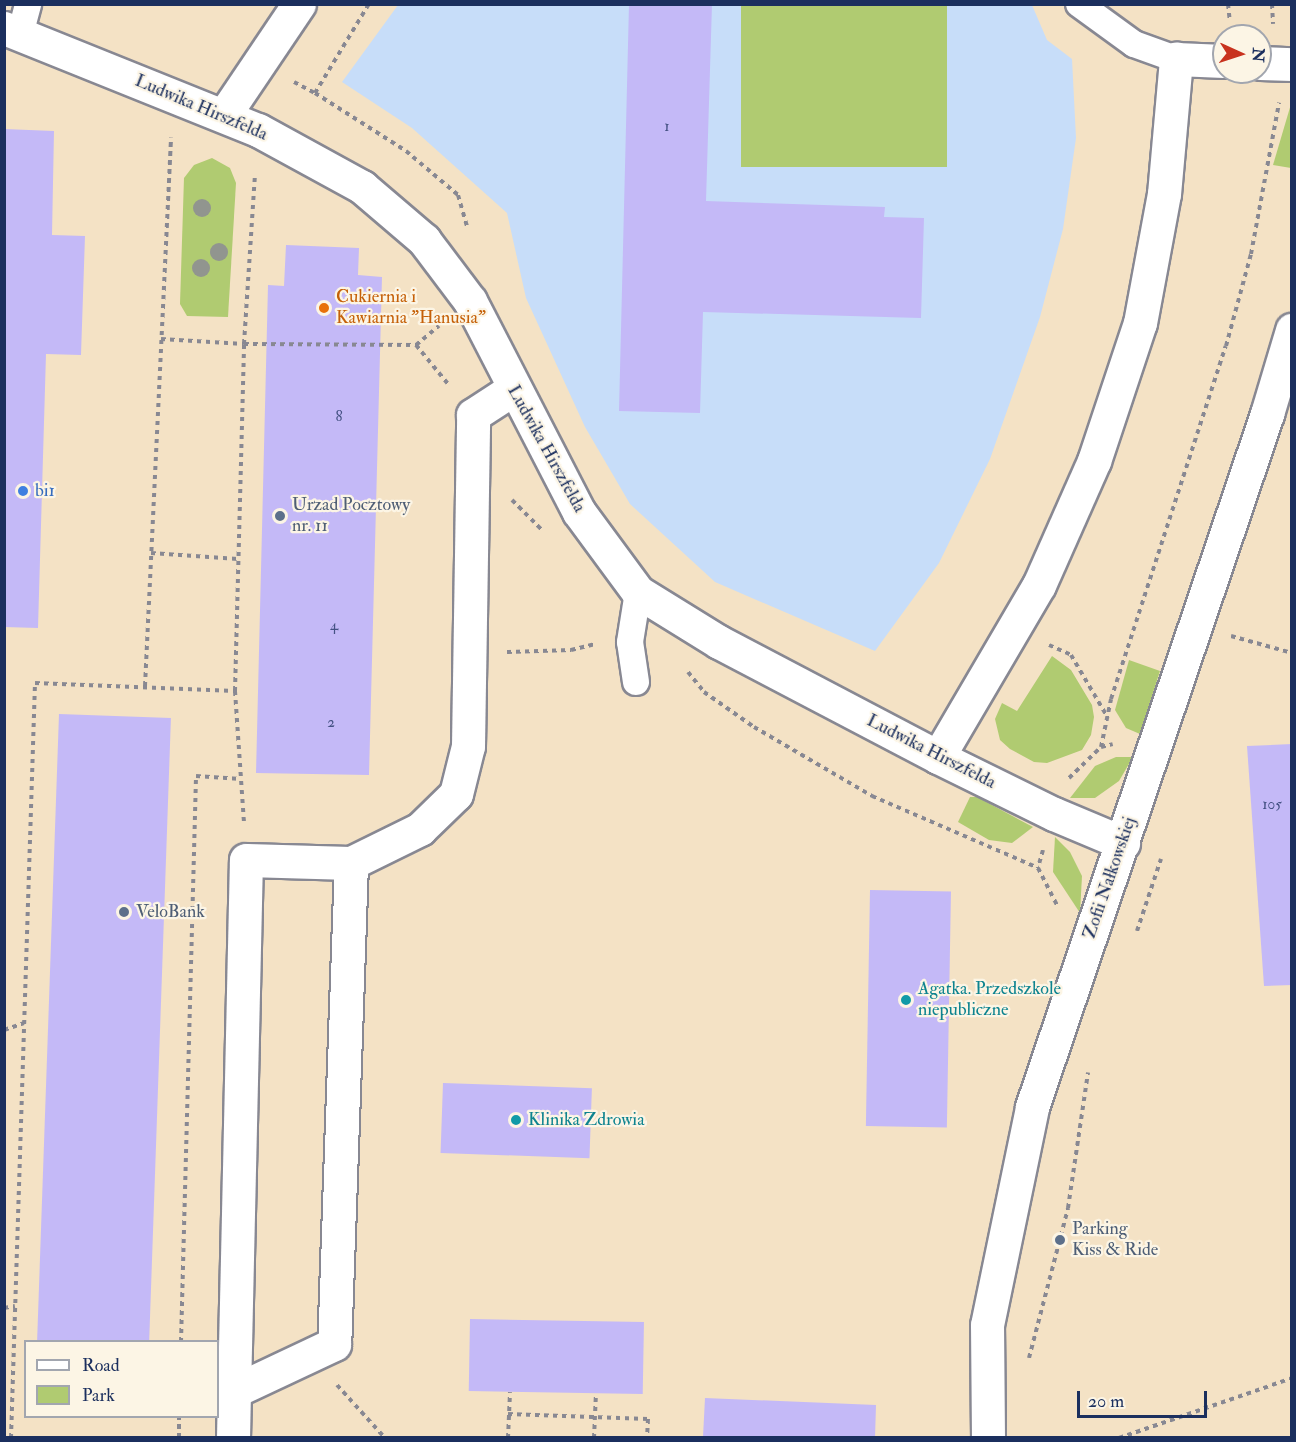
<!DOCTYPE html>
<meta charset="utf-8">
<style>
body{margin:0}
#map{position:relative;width:1296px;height:1442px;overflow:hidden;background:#f4e2c5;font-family:"IM FELL Double Pica",serif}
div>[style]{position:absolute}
.built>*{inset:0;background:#c7ddf9}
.green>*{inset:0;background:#b0cb71;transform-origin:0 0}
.building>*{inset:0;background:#c4b9f7;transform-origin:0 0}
.path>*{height:4px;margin-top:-2px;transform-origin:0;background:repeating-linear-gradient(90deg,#888892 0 4.5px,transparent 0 9px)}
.roads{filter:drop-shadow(2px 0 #888892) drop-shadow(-2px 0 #888892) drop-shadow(0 2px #888892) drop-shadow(0 -2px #888892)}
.lane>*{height:26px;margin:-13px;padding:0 13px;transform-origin:13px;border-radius:13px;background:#fff}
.street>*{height:33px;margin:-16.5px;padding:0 16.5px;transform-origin:16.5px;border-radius:16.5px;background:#fff}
.trees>*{width:18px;height:18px;margin:-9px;border-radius:50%;background:#91958f}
.dots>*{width:16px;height:16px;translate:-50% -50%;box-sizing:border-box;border:3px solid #fcf5e5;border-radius:50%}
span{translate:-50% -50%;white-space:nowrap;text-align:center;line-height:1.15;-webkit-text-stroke:4.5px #fcf5e5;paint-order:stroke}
.number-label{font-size:15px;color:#455284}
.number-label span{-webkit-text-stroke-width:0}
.street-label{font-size:18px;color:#1b2f5e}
.food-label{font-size:18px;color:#c56008}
.left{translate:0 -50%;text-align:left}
.shop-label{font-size:18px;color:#366cbe}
.service-label{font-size:18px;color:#4e5e75}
.culture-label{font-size:18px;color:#0d838f}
.frame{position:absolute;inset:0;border:6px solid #1b2f5e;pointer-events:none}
.legend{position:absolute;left:24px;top:1340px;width:195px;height:78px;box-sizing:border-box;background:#fcf5e5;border:2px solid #a2a6af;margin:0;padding:8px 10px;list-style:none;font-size:18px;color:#1b2f5e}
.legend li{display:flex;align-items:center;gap:12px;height:30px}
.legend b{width:30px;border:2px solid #a2a6af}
.north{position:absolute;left:1212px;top:24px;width:60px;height:60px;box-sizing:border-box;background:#fcf5e5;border:2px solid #a2a6af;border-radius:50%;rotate:93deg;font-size:16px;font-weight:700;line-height:24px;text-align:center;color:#1b2f5e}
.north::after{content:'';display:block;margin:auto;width:21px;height:27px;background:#c8321e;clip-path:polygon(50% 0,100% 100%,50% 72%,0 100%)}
.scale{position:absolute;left:1077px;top:1391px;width:130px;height:27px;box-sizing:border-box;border:3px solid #1b2f5e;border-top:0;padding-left:8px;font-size:18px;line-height:21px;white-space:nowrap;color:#1b2f5e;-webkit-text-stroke:4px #fcf5e5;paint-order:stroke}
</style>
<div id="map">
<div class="built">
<i style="clip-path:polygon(398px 5px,1032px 5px,1047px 40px,1072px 59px,1076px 138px,1063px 229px,1040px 317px,990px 459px,939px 563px,875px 651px,715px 582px,630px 504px,585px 427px,526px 298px,507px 213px,412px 128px,342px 82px)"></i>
</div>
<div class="green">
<i style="left:741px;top:5px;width:206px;height:162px"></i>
<i style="clip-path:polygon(1291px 104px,1292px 168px,1291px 168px,1273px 165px)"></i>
<i style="clip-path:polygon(212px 158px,230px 168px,236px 183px,228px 317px,187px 316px,180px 304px,184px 178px,194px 165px)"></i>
<i style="clip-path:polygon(1052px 656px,1071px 670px,1092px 705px,1094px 717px,1091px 735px,1082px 750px,1047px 763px,1034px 762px,1010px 749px,1000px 740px,995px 719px,1002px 703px,1017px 711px)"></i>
<i style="clip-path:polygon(1129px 660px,1160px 671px,1140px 734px,1126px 728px,1115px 710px)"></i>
<i style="clip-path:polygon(1116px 757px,1133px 757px,1119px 781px,1095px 798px,1070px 798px,1095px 766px)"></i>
<i style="clip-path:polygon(970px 797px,977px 797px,1033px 827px,1012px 843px,989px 840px,958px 822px)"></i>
<i style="clip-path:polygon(1055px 837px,1070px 852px,1082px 876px,1080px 913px,1053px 872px)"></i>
</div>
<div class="building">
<i style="clip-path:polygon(629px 4px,712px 4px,706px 201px,885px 207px,884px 217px,924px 218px,921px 318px,703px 312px,700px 413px,619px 411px)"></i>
<i style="clip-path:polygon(4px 129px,54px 131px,52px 235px,85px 236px,81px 355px,46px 354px,38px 628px,4px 627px)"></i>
<i style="clip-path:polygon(286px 245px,359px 248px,358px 275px,382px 277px,369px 775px,256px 773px,268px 285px,284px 286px)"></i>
<i style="left:59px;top:714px;width:112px;height:627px;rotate:2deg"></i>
<i style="clip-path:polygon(1292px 744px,1292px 985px,1264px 986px,1247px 746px)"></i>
<i style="left:870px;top:890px;width:81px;height:236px;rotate:1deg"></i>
<i style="left:443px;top:1083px;width:149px;height:70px;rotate:2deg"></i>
<i style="left:470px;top:1319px;width:174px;height:72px;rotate:1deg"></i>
<i style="clip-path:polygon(705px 1398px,876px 1405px,875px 1437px,703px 1437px)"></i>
</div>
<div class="path">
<i style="left:1228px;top:4px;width:18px;rotate:84deg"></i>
<i style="left:1272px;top:4px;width:20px;rotate:87deg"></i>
<i style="left:294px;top:82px;width:24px;rotate:28deg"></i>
<i style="left:315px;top:93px;width:104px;rotate:-58.8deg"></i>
<i style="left:315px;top:93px;width:108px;rotate:32.5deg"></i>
<i style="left:406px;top:151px;width:68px;rotate:40.2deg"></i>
<i style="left:458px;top:195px;width:35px;rotate:74deg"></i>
<i style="left:161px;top:339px;width:83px;rotate:3.4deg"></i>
<i style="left:244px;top:344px;width:172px;rotate:0.3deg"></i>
<i style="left:416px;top:345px;width:30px;rotate:-40deg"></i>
<i style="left:416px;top:345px;width:50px;rotate:50.6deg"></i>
<i style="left:512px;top:500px;width:44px;rotate:45deg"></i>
<i style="left:151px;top:553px;width:87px;rotate:3.9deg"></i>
<i style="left:1231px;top:636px;width:63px;rotate:15.6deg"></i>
<i style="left:1049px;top:645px;width:24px;rotate:24deg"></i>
<i style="left:1071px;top:655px;width:71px;rotate:59.5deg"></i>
<i style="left:507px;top:652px;width:64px;rotate:-1.8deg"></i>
<i style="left:571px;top:650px;width:25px;rotate:-14deg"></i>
<i style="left:688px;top:672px;width:26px;rotate:51deg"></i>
<i style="left:704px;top:692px;width:61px;rotate:35deg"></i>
<i style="left:754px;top:727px;width:137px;rotate:30.3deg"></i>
<i style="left:872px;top:796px;width:181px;rotate:23.4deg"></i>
<i style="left:145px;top:686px;width:549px;rotate:-87.28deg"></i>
<i style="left:235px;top:691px;width:131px;rotate:86.1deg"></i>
<i style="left:1101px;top:747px;width:49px;rotate:-78.2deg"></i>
<i style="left:1111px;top:699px;width:371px;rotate:-72deg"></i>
<i style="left:1226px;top:346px;width:95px;rotate:-74.8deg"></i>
<i style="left:1251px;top:254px;width:154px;rotate:-79.5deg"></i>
<i style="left:1069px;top:778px;width:45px;rotate:-44.1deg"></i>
<i style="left:1101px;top:747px;width:12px;rotate:-14deg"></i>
<i style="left:1043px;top:850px;width:19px;rotate:106deg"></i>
<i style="left:1038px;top:868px;width:44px;rotate:62.9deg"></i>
<i style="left:1137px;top:931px;width:76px;rotate:-71.6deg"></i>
<i style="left:4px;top:1030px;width:21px;rotate:-19deg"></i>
<i style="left:4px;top:1308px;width:11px;rotate:-10deg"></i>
<i style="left:181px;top:1342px;width:566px;rotate:-88.48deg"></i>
<i style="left:196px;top:776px;width:45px;rotate:3.8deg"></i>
<i style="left:1029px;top:1358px;width:155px;rotate:-75.4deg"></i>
<i style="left:1068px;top:1208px;width:137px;rotate:-81.6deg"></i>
<i style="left:337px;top:1385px;width:72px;rotate:47.8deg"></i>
<i style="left:508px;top:1414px;width:140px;rotate:2deg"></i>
<i style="left:648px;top:1419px;width:19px;rotate:93deg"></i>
<i style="left:11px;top:1438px;width:755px;rotate:-88.18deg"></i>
<i style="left:35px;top:683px;width:200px;rotate:2.3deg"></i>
<i style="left:235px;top:691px;width:347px;rotate:-88.5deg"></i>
<i style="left:244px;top:344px;width:171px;rotate:-86.3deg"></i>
<i style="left:179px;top:1438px;width:22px;rotate:-90deg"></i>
<i style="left:508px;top:1438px;width:46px;rotate:-87.5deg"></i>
<i style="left:594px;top:1438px;width:45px;rotate:-87.5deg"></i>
<i style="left:1119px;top:1438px;width:183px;rotate:-19.1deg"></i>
</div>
<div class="roads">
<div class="lane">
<i style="left:1079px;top:4px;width:68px;rotate:36deg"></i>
<i style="left:1134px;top:44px;width:45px;rotate:19.7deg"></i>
<i style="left:21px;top:31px;width:28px;rotate:-75deg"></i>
<i style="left:636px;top:682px;width:40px;rotate:-98.5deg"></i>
<i style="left:630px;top:642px;width:51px;rotate:-80.9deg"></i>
</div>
<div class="street">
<i style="left:4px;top:28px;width:274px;rotate:21.9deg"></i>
<i style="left:258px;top:130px;width:119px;rotate:28.7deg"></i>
<i style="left:362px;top:187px;width:82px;rotate:40.5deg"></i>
<i style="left:424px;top:240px;width:76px;rotate:53deg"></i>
<i style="left:470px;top:301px;width:237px;rotate:62.7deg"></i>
<i style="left:579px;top:512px;width:99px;rotate:53.6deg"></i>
<i style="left:638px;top:592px;width:95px;rotate:31.7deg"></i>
<i style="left:719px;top:642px;width:247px;rotate:27.7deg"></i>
<i style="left:938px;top:757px;width:129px;rotate:26.2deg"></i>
<i style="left:1054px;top:814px;width:75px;rotate:22.8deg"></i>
<i style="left:1260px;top:63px;width:32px;rotate:2deg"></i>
<i style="left:224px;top:115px;width:134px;rotate:-56deg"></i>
<i style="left:938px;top:757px;width:199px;rotate:-59.6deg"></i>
<i style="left:1039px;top:585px;width:136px;rotate:-66.1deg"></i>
<i style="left:1094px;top:461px;width:145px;rotate:-71.6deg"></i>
<i style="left:1140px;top:323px;width:131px;rotate:-79.5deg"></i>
<i style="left:1164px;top:194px;width:136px;rotate:-84.9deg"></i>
<i style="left:1176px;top:59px;width:48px;rotate:2.4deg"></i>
<i style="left:351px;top:863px;width:77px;rotate:-26.2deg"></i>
<i style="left:420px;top:829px;width:50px;rotate:-44.2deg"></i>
<i style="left:456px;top:794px;width:49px;rotate:-76deg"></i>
<i style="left:468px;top:746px;width:331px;rotate:-89.1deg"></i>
<i style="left:473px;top:415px;width:48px;rotate:-33deg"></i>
<i style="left:233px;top:1438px;width:47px;rotate:-88.8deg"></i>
<i style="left:234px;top:1391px;width:531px;rotate:-88.71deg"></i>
<i style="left:246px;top:860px;width:105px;rotate:1.6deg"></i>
<i style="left:351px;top:863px;width:481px;rotate:92deg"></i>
<i style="left:334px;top:1344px;width:110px;rotate:154.8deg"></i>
<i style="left:988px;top:1438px;width:113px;rotate:-90.5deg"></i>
<i style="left:987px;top:1325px;width:223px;rotate:-78.3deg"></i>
<i style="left:1032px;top:1107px;width:732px;rotate:-71.27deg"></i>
<i style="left:1267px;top:414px;width:88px;rotate:-73.4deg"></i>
</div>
</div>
<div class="trees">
<i style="left:202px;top:208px"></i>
<i style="left:219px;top:252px"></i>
<i style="left:201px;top:268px"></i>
</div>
<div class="dots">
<i style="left:324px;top:308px;background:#e8710a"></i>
<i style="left:23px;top:491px;background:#3f7fe0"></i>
<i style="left:280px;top:516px;background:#5c6f8a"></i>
<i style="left:124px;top:912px;background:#5c6f8a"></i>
<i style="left:906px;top:1000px;background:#0f9aa8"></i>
<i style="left:516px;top:1120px;background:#0f9aa8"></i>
<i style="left:1060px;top:1240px;background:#5c6f8a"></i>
</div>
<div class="number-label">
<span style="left:667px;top:127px">1</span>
<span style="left:339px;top:417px">8</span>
<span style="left:334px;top:626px">4</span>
<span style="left:331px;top:723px">2</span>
<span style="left:1272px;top:805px">105</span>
</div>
<div class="street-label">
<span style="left:201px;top:108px;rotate:23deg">Ludwika Hirszfelda</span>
<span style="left:546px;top:449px;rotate:61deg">Ludwika Hirszfelda</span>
<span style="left:931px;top:752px;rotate:27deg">Ludwika Hirszfelda</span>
<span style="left:1110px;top:878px;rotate:-71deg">Zofii Nałkowskiej</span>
</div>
<div class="food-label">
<span class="left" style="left:336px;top:308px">Cukiernia i<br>Kawiarnia "Hanusia"</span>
</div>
<div class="shop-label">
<span class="left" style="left:35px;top:491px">bi1</span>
</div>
<div class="service-label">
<span class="left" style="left:292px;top:516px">Urzad Pocztowy<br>nr. 11</span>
<span class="left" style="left:136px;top:912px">VeloBank</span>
<span class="left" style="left:1072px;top:1240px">Parking<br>Kiss &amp; Ride</span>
</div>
<div class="culture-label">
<span class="left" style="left:918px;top:1000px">Agatka. Przedszkole<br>niepubliczne</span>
<span class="left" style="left:528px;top:1120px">Klinika Zdrowia</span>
</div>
<div class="frame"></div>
<ul class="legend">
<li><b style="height:8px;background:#fff"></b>Road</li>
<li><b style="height:16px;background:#b0cb71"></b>Park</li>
</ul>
<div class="north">N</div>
<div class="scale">20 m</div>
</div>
